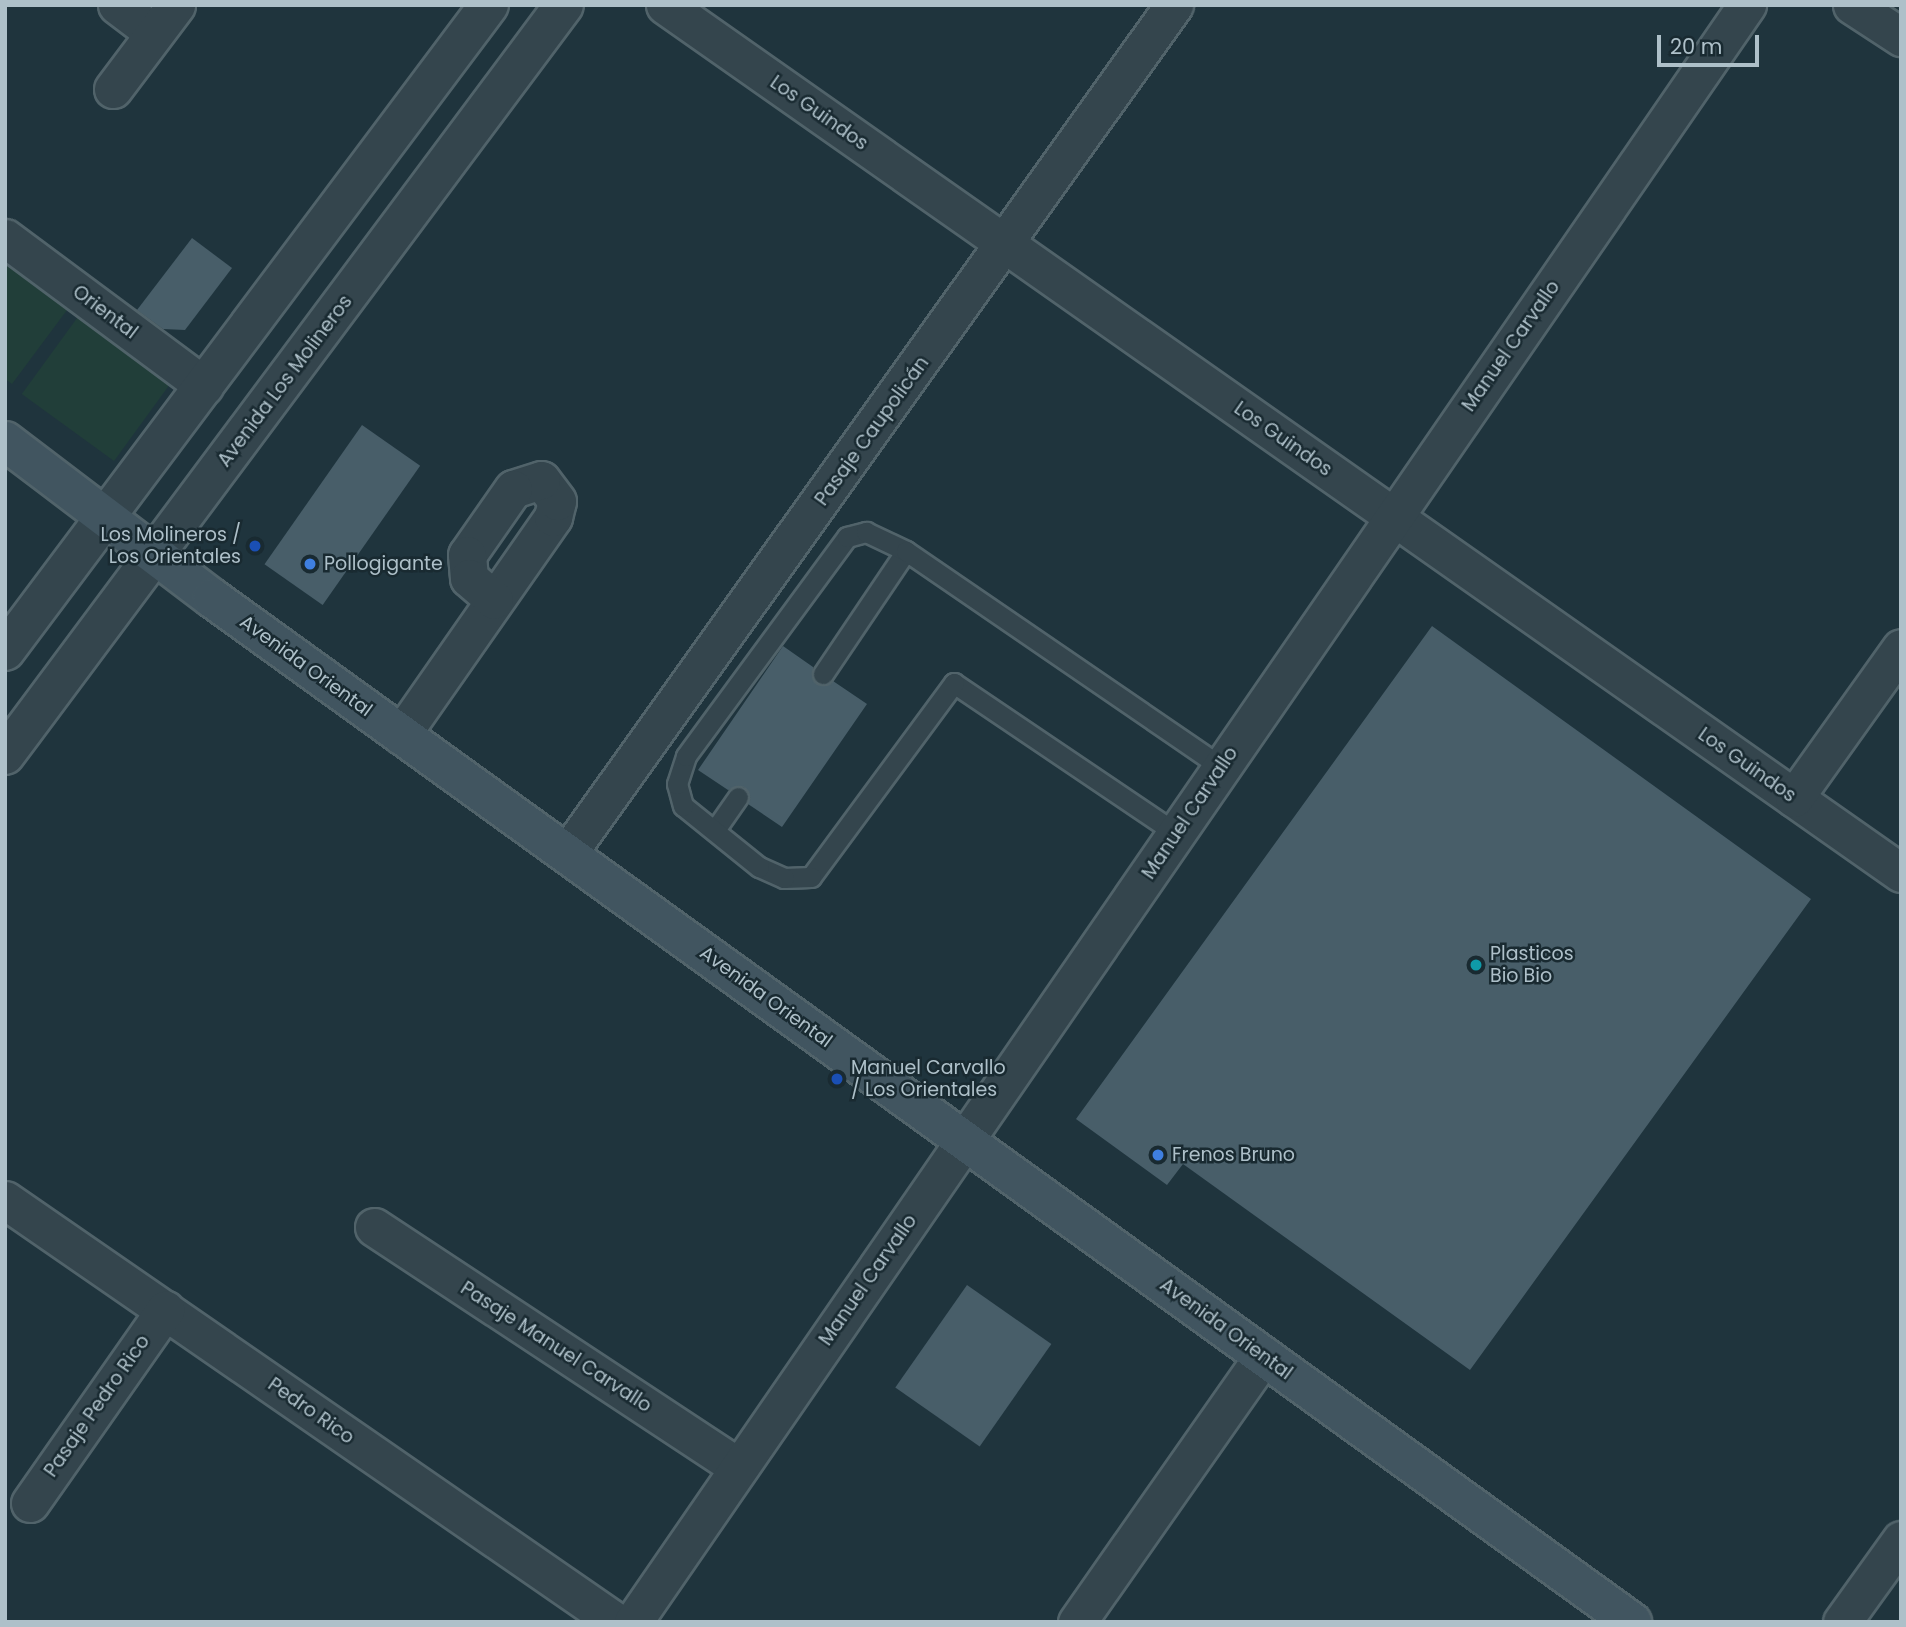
<!DOCTYPE html>
<meta charset="utf-8">
<style>
body{margin:0}
#map{position:relative;width:1906px;height:1627px;overflow:hidden;background:#1f343d;font-family:Poppins,sans-serif}
div>[style]{position:absolute}
.green>*{inset:0;background:#213e39;transform-origin:0 0}
.building>*{inset:0;background:#485e69;transform-origin:0 0}
.roads{filter:drop-shadow(2px 0 #51636a) drop-shadow(-2px 0 #51636a) drop-shadow(0 2px #51636a) drop-shadow(0 -2px #51636a)}
.service>*{height:19px;margin:-9.5px;padding:0 9.5px;transform-origin:9.5px;border-radius:9.5px;background:#34454d}
.minor>*{height:37px;margin:-18.5px;padding:0 18.5px;transform-origin:18.5px;border-radius:18.5px;background:#34454d}
.tertiary>*{height:38px;margin:-19px;padding:0 19px;transform-origin:19px;border-radius:19px;background:#34454d}
.secondary>*{height:38px;margin:-19px;padding:0 19px;transform-origin:19px;border-radius:19px;background:#415560}
.dots>*{width:19px;height:19px;translate:-50% -50%;box-sizing:border-box;border:4px solid #192a31;border-radius:50%}
span{translate:-50% -50%;white-space:nowrap;text-align:center;line-height:1.15;-webkit-text-stroke:5px #192a31;paint-order:stroke}
.street-label{font-size:19px;color:#aec0c9}
.poi-label{font-size:19px;color:#aec0c9}
.right{translate:-100% -50%;text-align:right}
.left{translate:0 -50%;text-align:left}
.frame{position:absolute;inset:0;border:7px solid #aec0c9;pointer-events:none}
.scale{position:absolute;left:1657px;top:35px;width:102px;height:32px;box-sizing:border-box;border:4px solid #aec0c9;border-top:0;padding-left:9px;font-size:21px;line-height:24px;white-space:nowrap;color:#aec0c9;-webkit-text-stroke:5px #192a31;paint-order:stroke}
</style>
<div id="map">
<div class="green">
<i style="clip-path:polygon(5px 258px,70px 306px,12px 384px,5px 379px)"></i>
<i style="left:80px;top:314px;width:114px;height:99px;rotate:36deg"></i>
</div>
<div class="building">
<i style="clip-path:polygon(192px 238px,232px 268px,185px 330px,163px 329px,137px 310px)"></i>
<i style="left:362px;top:425px;width:71px;height:170px;rotate:35deg"></i>
<i style="clip-path:polygon(1432px 626px,1811px 899px,1470px 1370px,1183px 1164px,1167px 1185px,1076px 1119px)"></i>
<i style="clip-path:polygon(783px 646px,813px 667px,816px 684px,833px 681px,867px 704px,782px 827px,748px 804px,744px 787px,728px 790px,698px 770px)"></i>
<i style="left:967px;top:1285px;width:103px;height:125px;rotate:35deg"></i>
</div>
<div class="roads">
<div class="service">
<i style="left:823px;top:674px;width:148px;rotate:-56deg"></i>
<i style="left:715px;top:830px;width:40px;rotate:-55.1deg"></i>
<i style="left:1176px;top:833px;width:268px;rotate:-146deg"></i>
<i style="left:954px;top:683px;width:241px;rotate:126.4deg"></i>
<i style="left:811px;top:877px;width:27px;rotate:178deg"></i>
<i style="left:784px;top:878px;width:27px;rotate:-156deg"></i>
<i style="left:759px;top:867px;width:97px;rotate:-141.2deg"></i>
<i style="left:683px;top:806px;width:23px;rotate:-105deg"></i>
<i style="left:677px;top:784px;width:29px;rotate:-72deg"></i>
<i style="left:686px;top:756px;width:272px;rotate:-53.7deg"></i>
<i style="left:847px;top:537px;width:20px;rotate:-15deg"></i>
<i style="left:866px;top:532px;width:44px;rotate:25.4deg"></i>
<i style="left:906px;top:551px;width:382px;rotate:34.4deg"></i>
</div>
<div class="minor">
<i style="left:117px;top:5px;width:46px;rotate:37.1deg"></i>
<i style="left:665px;top:5px;width:1510px;rotate:35.08deg"></i>
<i style="left:1852px;top:5px;width:59px;rotate:33.1deg"></i>
<i style="left:113px;top:89px;width:105px;rotate:-53.1deg"></i>
<i style="left:5px;top:238px;width:248px;rotate:36.6deg"></i>
<i style="left:401px;top:735px;width:266px;rotate:-55.1deg"></i>
<i style="left:553px;top:517px;width:16px;rotate:-76deg"></i>
<i style="left:557px;top:501px;width:26px;rotate:-127deg"></i>
<i style="left:541px;top:480px;width:29px;rotate:162deg"></i>
<i style="left:513px;top:489px;width:80px;rotate:124.9deg"></i>
<i style="left:467px;top:555px;width:23px;rotate:85deg"></i>
<i style="left:469px;top:578px;width:33px;rotate:41deg"></i>
<i style="left:1794px;top:798px;width:184px;rotate:-54.5deg"></i>
<i style="left:567px;top:854px;width:1044px;rotate:-54.44deg"></i>
<i style="left:5px;top:1200px;width:743px;rotate:34.63deg"></i>
<i style="left:374px;top:1227px;width:437px;rotate:33.4deg"></i>
<i style="left:30px;top:1503px;width:236px;rotate:-55deg"></i>
<i style="left:633px;top:1622px;width:1964px;rotate:-55.44deg"></i>
<i style="left:1077px;top:1622px;width:325px;rotate:-55deg"></i>
<i style="left:1842px;top:1622px;width:101px;rotate:-54.3deg"></i>
</div>
<div class="tertiary">
<i style="left:5px;top:651px;width:807px;rotate:-53.16deg"></i>
<i style="left:5px;top:755px;width:935px;rotate:-53.3deg"></i>
</div>
<div class="secondary">
<i style="left:5px;top:441px;width:260px;rotate:37.2deg"></i>
<i style="left:212px;top:598px;width:1751px;rotate:35.8deg"></i>
</div>
</div>
<div class="dots">
<i style="left:255px;top:546px;background:#1a4fb4"></i>
<i style="left:310px;top:564px;background:#3f7fe0"></i>
<i style="left:1476px;top:965px;background:#0f9aa8"></i>
<i style="left:837px;top:1079px;background:#1a4fb4"></i>
<i style="left:1158px;top:1155px;background:#3f7fe0"></i>
</div>
<div class="street-label">
<span style="left:819px;top:113px;rotate:35deg">Los Guindos</span>
<span style="left:105px;top:312px;rotate:37deg">Oriental</span>
<span style="left:1511px;top:346px;rotate:-55deg">Manuel Carvallo</span>
<span style="left:285px;top:381px;rotate:-53deg">Avenida Los Molineros</span>
<span style="left:872px;top:431px;rotate:-54deg">Pasaje Caupolicán</span>
<span style="left:1283px;top:439px;rotate:35deg">Los Guindos</span>
<span style="left:306px;top:666px;rotate:36deg">Avenida Oriental</span>
<span style="left:1747px;top:765px;rotate:35deg">Los Guindos</span>
<span style="left:1190px;top:813px;rotate:-56deg">Manuel Carvallo</span>
<span style="left:766px;top:997px;rotate:36deg">Avenida Oriental</span>
<span style="left:868px;top:1280px;rotate:-55deg">Manuel Carvallo</span>
<span style="left:1226px;top:1329px;rotate:36deg">Avenida Oriental</span>
<span style="left:556px;top:1347px;rotate:33deg">Pasaje Manuel Carvallo</span>
<span style="left:97px;top:1406px;rotate:-55deg">Pasaje Pedro Rico</span>
<span style="left:311px;top:1411px;rotate:35deg">Pedro Rico</span>
</div>
<div class="poi-label">
<span class="right" style="left:241px;top:546px">Los Molineros /<br>Los Orientales</span>
<span class="left" style="left:324px;top:564px">Pollogigante</span>
<span class="left" style="left:1490px;top:965px">Plasticos<br>Bio Bio</span>
<span class="left" style="left:851px;top:1079px">Manuel Carvallo<br>/ Los Orientales</span>
<span class="left" style="left:1172px;top:1155px">Frenos Bruno</span>
</div>
<div class="frame"></div>
<div class="scale">20 m</div>
</div>
